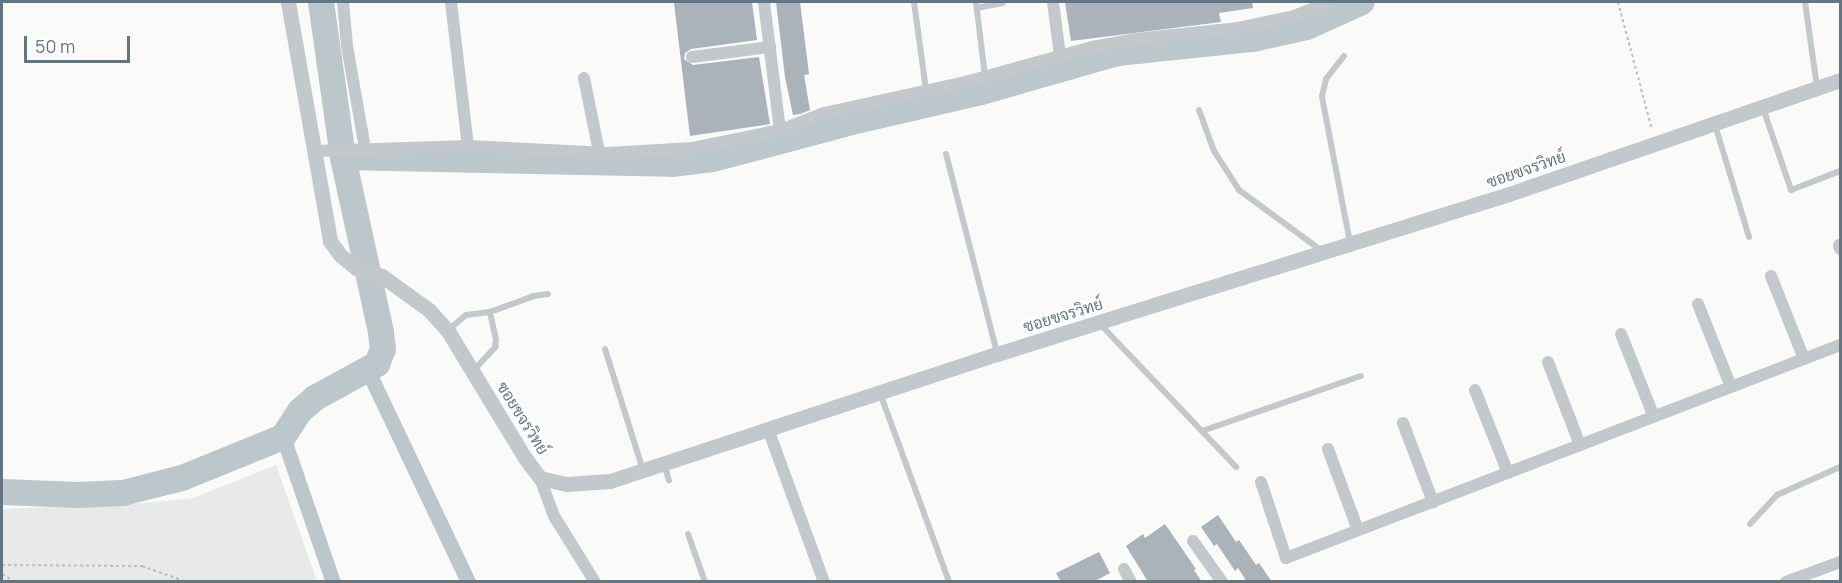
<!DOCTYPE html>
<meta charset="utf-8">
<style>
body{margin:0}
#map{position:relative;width:1842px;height:583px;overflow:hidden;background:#fafaf8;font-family:Manrope,Sarabun,sans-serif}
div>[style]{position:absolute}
.built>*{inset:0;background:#e8e9e9}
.canal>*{height:15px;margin:-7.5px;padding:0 7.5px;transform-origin:7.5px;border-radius:7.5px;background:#bbc7cb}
.river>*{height:26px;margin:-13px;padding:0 13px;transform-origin:13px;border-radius:13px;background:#bbc7cb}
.building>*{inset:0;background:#aab3b9}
.path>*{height:2px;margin-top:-1px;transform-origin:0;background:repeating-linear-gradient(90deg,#bbbfc2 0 3px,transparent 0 6px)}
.service>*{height:6px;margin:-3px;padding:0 3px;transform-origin:3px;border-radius:3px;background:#c3c8cc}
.minor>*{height:12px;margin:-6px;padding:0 6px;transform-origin:6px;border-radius:6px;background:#c3c8cc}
.tertiary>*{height:15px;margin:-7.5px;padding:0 7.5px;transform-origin:7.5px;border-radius:7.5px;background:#c3c8cc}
span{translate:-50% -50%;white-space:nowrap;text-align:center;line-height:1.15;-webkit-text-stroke:6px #fff;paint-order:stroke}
.street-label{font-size:16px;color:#657683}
.frame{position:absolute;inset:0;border:3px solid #657683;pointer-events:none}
.scale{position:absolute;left:24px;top:36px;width:106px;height:27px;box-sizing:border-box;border:3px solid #657683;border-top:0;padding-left:8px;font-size:18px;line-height:21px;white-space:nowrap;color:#657683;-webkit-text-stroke:4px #fff;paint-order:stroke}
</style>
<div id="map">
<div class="built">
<i style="clip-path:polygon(276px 465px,317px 581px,2px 581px,2px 509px,143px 503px,193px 498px)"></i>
</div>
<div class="canal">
<i style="left:368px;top:371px;width:233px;rotate:64.6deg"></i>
<i style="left:283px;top:437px;width:153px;rotate:71deg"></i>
</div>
<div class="river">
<i style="left:343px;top:157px;width:328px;rotate:1.2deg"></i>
<i style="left:671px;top:164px;width:42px;rotate:-6.8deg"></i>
<i style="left:713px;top:159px;width:152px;rotate:-14.9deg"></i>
<i style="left:860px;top:120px;width:124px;rotate:-13deg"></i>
<i style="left:981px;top:92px;width:141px;rotate:-16deg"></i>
<i style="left:1117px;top:53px;width:137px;rotate:-5.9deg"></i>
<i style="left:1253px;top:39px;width:55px;rotate:-12.5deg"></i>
<i style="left:1307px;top:27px;width:60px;rotate:-24.4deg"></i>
<i style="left:2px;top:492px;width:77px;rotate:2.2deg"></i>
<i style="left:79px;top:495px;width:44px;rotate:-2.6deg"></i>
<i style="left:123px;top:493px;width:61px;rotate:-14.3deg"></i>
<i style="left:182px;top:478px;width:109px;rotate:-22.1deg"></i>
<i style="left:283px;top:437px;width:31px;rotate:-57deg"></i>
<i style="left:300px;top:411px;width:20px;rotate:-41deg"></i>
<i style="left:315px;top:398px;width:71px;rotate:-28.7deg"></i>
<i style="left:377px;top:364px;width:16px;rotate:-68deg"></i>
<i style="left:383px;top:349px;width:17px;rotate:-97deg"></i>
<i style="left:381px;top:332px;width:179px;rotate:-102.3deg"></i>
<i style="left:343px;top:157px;width:157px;rotate:-98.1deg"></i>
</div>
<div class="building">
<i style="clip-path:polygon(689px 2px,752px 2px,757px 40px,691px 49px,685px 53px,684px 59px,693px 65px,759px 57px,770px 124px,690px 136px,674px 3px)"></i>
<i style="clip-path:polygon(776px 2px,800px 2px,809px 74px,804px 75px,810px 110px,800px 114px,793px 115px,785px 77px)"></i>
<i style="clip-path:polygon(1065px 2px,1252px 2px,1253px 8px,1219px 13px,1221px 22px,1071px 41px)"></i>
<i style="clip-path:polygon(1218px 515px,1236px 542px,1239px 540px,1256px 565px,1259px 563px,1272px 582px,1247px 582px,1238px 568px,1235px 571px,1217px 544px,1214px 546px,1201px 527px)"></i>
<i style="clip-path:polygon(1165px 524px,1196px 569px,1194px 570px,1202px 582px,1148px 582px,1142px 572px,1126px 546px,1143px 534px,1145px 538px)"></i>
<i style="clip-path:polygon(1099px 552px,1110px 573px,1093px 582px,1061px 582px,1056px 573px)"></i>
</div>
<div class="path">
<i style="left:1618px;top:2px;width:132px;rotate:75.1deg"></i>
<i style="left:2px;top:565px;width:140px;rotate:0.4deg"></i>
<i style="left:142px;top:566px;width:48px;rotate:19.6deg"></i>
<i style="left:2px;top:574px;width:15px;rotate:32deg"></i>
</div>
<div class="service">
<i style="left:914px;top:2px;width:89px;rotate:82.2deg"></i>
<i style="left:976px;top:2px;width:75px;rotate:83.1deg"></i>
<i style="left:1805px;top:2px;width:86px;rotate:82deg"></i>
<i style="left:977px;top:8px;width:26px;rotate:-11deg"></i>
<i style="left:1344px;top:56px;width:29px;rotate:128deg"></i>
<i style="left:1326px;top:79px;width:18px;rotate:103deg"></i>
<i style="left:1322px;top:97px;width:148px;rotate:79.1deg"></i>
<i style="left:1763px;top:108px;width:87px;rotate:71.1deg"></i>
<i style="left:1791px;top:190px;width:53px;rotate:-21.2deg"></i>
<i style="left:1199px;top:110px;width:44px;rotate:69.9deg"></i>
<i style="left:1214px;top:151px;width:46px;rotate:57.3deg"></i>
<i style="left:1239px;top:190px;width:103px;rotate:36.3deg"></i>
<i style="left:1715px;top:125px;width:117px;rotate:73.1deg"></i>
<i style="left:946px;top:154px;width:205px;rotate:75.6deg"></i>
<i style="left:1099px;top:323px;width:199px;rotate:46.4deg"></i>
<i style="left:448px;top:330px;width:23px;rotate:-40deg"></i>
<i style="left:466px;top:315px;width:24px;rotate:-7deg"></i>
<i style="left:490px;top:312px;width:47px;rotate:-20deg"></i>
<i style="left:534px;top:296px;width:14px;rotate:-8deg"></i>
<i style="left:605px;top:349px;width:127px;rotate:72.6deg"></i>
<i style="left:473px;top:371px;width:33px;rotate:-47deg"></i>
<i style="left:495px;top:347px;width:8px;rotate:-83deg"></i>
<i style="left:496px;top:339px;width:28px;rotate:-103deg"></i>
<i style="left:880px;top:393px;width:201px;rotate:69.9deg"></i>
<i style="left:1202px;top:431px;width:168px;rotate:-19.1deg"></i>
<i style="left:664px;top:464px;width:17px;rotate:73deg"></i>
<i style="left:1750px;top:524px;width:40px;rotate:-47deg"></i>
<i style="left:1777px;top:495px;width:69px;rotate:-24deg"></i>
<i style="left:688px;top:534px;width:51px;rotate:70.5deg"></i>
</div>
<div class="minor">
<i style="left:343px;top:2px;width:44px;rotate:84.8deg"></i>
<i style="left:347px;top:46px;width:104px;rotate:80deg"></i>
<i style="left:451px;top:2px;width:145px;rotate:83.3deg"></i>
<i style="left:764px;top:2px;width:129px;rotate:82.9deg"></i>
<i style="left:1053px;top:2px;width:54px;rotate:82.6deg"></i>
<i style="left:692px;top:57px;width:79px;rotate:-7.3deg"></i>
<i style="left:584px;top:78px;width:76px;rotate:78.5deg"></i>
<i style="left:314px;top:151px;width:154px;rotate:-1.9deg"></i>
<i style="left:468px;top:146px;width:140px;rotate:2.9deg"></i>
<i style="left:608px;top:153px;width:85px;rotate:-3.4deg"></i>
<i style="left:693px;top:148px;width:89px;rotate:-11.7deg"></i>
<i style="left:780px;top:130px;width:47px;rotate:-21.1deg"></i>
<i style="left:824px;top:113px;width:141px;rotate:-12.3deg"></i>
<i style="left:962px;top:83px;width:135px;rotate:-15.5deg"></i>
<i style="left:1092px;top:47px;width:45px;rotate:-10.3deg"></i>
<i style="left:1136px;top:39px;width:103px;rotate:-6.2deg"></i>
<i style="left:1238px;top:28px;width:57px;rotate:-12.1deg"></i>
<i style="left:1294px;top:16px;width:38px;rotate:-22deg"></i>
<i style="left:1839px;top:245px;width:4px;rotate:76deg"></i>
<i style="left:1771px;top:276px;width:89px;rotate:68.3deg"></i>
<i style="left:1698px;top:304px;width:89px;rotate:68.3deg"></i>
<i style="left:1621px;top:334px;width:89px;rotate:68.3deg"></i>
<i style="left:1548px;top:362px;width:89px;rotate:68.9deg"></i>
<i style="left:1475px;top:390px;width:89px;rotate:68.3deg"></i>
<i style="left:1403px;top:423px;width:85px;rotate:69.2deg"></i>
<i style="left:768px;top:429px;width:163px;rotate:69.9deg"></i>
<i style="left:1328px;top:449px;width:86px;rotate:69.7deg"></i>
<i style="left:540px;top:478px;width:40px;rotate:69.8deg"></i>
<i style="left:554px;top:516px;width:78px;rotate:58.2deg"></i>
<i style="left:1261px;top:482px;width:80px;rotate:71.8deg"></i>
<i style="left:1286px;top:558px;width:594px;rotate:-21.03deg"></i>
<i style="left:1193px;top:541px;width:50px;rotate:54.7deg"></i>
<i style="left:1124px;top:569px;width:15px;rotate:62deg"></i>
<i style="left:1786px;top:582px;width:58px;rotate:-20.3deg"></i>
</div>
<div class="tertiary">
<i style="left:288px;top:2px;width:243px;rotate:80deg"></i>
<i style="left:330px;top:241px;width:17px;rotate:54deg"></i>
<i style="left:340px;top:255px;width:21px;rotate:39deg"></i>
<i style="left:356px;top:268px;width:27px;rotate:17deg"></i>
<i style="left:382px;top:276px;width:58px;rotate:35.9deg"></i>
<i style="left:429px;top:310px;width:28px;rotate:48deg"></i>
<i style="left:448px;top:331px;width:149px;rotate:58.8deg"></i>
<i style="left:525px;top:458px;width:25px;rotate:53deg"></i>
<i style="left:540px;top:478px;width:28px;rotate:13deg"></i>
<i style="left:567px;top:484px;width:43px;rotate:-4deg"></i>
<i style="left:610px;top:481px;width:407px;rotate:-18.2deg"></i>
<i style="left:997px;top:354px;width:536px;rotate:-17.35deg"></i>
<i style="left:1509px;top:194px;width:350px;rotate:-19deg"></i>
</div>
<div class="street-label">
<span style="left:1526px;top:169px;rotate:-19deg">ซอยขจรวิทย์</span>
<span style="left:1063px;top:315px;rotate:-17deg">ซอยขจรวิทย์</span>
<span style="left:523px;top:418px;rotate:58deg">ซอยขจรวิทย์</span>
</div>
<div class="frame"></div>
<div class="scale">50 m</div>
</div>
